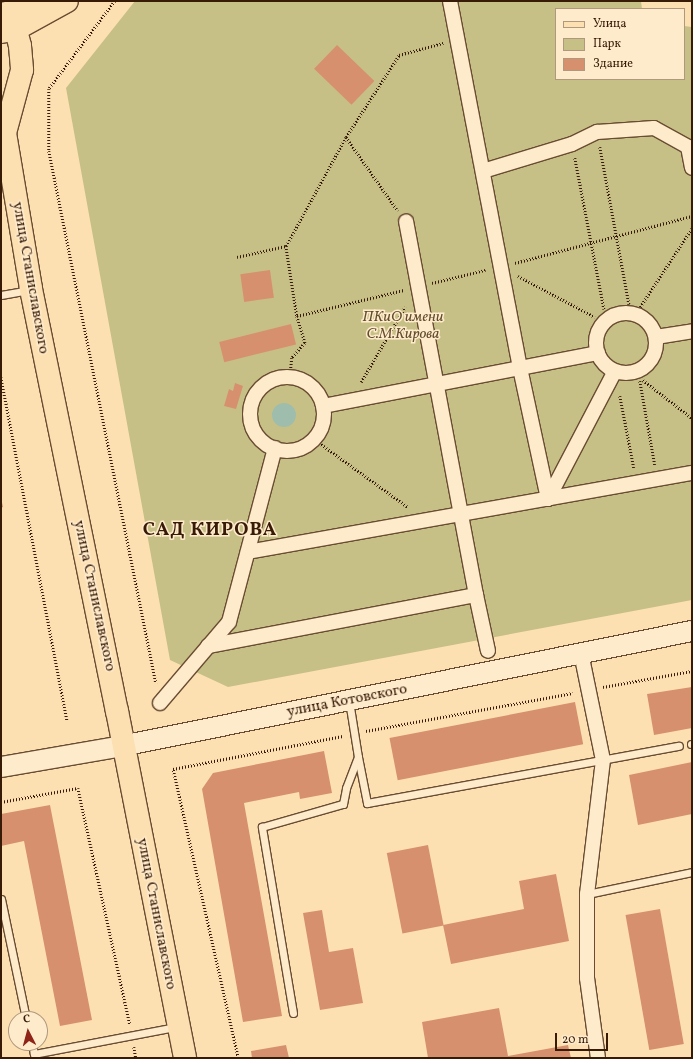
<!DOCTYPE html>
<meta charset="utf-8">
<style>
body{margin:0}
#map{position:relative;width:693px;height:1059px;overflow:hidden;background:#fde0b1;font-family:Vollkorn,serif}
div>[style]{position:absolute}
.green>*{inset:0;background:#c7c086}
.water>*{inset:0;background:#9fbdad}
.round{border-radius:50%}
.building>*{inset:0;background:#d7906e;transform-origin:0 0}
.path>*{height:2.5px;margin-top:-1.25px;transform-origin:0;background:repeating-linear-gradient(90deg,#381b07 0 1px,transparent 0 3px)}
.roads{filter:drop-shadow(1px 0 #694c32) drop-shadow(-1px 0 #694c32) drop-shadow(0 1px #694c32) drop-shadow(0 -1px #694c32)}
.lane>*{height:7px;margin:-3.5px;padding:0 3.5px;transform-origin:3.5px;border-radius:3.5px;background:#feebcc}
.street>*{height:14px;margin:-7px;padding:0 7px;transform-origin:7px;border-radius:7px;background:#feebcc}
.street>.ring{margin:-7px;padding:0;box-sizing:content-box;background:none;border:14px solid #feebcc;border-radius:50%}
.secondary>*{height:20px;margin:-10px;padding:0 10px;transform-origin:10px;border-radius:10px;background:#feebcc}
.primary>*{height:22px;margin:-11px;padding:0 11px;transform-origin:11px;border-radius:11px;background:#fde0b1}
span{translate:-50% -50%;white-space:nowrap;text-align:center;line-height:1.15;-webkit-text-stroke:3px #feebcc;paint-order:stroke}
.street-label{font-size:15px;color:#381b07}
.park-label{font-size:15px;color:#634d2d;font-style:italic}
.district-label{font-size:19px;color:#381b07;font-weight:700;letter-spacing:1px}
.frame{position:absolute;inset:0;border:2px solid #381b07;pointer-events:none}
.legend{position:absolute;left:555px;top:8px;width:130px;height:72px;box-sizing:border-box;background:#feebcc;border:1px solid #af987d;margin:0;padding:5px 7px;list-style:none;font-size:12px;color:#381b07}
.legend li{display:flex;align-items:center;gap:8px;height:20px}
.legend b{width:20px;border:1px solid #af987d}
.north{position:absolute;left:8px;top:1011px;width:40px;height:40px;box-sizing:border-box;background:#feebcc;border:1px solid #af987d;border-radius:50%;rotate:354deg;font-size:11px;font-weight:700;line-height:16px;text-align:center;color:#381b07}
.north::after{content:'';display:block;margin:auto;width:14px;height:18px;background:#8f2418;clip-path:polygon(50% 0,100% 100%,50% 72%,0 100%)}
.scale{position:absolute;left:555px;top:1033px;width:53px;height:18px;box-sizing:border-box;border:2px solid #381b07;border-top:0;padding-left:5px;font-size:12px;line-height:14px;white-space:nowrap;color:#381b07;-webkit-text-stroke:3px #feebcc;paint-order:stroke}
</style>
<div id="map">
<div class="green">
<i style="clip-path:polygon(135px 1px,641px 1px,642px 9px,556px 9px,556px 79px,684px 79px,684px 26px,692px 27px,692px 600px,228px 687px,170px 660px,66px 88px)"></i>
</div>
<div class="water">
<i class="round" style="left:272px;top:403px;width:24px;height:24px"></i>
</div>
<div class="building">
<i style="left:337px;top:45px;width:52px;height:33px;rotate:44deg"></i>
<i style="left:270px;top:270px;width:28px;height:30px;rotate:82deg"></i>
<i style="left:291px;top:324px;width:21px;height:74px;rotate:76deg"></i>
<i style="clip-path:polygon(235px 383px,243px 386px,236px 409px,224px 406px,229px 389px,233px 391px)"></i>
<i style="clip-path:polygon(1px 498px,3px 507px,1px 508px)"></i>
<i style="clip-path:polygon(692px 687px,692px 728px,654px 735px,647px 694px)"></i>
<i style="left:575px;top:702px;width:43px;height:189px;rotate:79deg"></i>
<i style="clip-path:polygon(324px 751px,332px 793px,300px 799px,299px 792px,244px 803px,282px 1016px,243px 1022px,202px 789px,213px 773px)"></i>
<i style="clip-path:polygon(692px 762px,692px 814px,638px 825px,629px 775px)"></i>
<i style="clip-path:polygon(50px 805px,92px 1020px,60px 1026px,24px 841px,1px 846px,1px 814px)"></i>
<i style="left:428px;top:845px;width:82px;height:42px;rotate:79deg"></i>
<i style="clip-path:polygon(556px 874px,569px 941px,451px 964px,443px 925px,524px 909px,519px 881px)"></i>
<i style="left:660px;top:909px;width:137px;height:35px;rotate:80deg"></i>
<i style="clip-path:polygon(322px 910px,329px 952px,353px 948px,363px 1003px,320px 1010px,303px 913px)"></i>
<i style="clip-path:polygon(499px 1008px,508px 1056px,568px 1045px,571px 1058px,428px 1058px,422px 1022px)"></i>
<i style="clip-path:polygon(286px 1045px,289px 1058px,252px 1058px,251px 1051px)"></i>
</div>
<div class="path">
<i style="left:115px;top:1px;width:110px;rotate:126.9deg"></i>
<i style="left:49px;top:89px;width:62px;rotate:90deg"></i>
<i style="left:49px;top:151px;width:543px;rotate:78.63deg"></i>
<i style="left:346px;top:137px;width:98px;rotate:-57.1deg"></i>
<i style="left:399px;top:55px;width:46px;rotate:-15.3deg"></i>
<i style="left:600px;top:147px;width:160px;rotate:79.5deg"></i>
<i style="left:575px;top:158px;width:154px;rotate:79.1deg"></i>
<i style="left:286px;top:246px;width:124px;rotate:-61.2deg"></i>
<i style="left:346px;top:137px;width:90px;rotate:54.9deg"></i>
<i style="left:237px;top:257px;width:50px;rotate:-12.7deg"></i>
<i style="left:286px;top:246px;width:71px;rotate:81.1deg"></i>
<i style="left:297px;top:316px;width:28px;rotate:73deg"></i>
<i style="left:305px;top:343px;width:20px;rotate:131deg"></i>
<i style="left:292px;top:358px;width:19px;rotate:96deg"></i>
<i style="left:515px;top:263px;width:183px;rotate:-14.9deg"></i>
<i style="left:518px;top:276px;width:87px;rotate:28deg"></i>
<i style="left:432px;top:283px;width:55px;rotate:-13.8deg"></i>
<i style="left:640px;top:307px;width:95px;rotate:-56.6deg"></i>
<i style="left:297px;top:316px;width:110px;rotate:-13.7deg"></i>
<i style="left:1px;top:377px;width:350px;rotate:79.1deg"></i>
<i style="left:643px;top:380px;width:62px;rotate:37.8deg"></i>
<i style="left:640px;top:381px;width:85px;rotate:79.9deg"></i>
<i style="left:361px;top:382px;width:87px;rotate:-59.6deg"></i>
<i style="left:620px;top:396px;width:73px;rotate:79deg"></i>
<i style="left:314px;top:439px;width:116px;rotate:35.9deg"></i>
<i style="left:603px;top:687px;width:90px;rotate:-10.2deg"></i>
<i style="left:366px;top:731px;width:210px;rotate:-10.4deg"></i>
<i style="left:1px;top:802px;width:78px;rotate:-10.3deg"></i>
<i style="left:78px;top:788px;width:242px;rotate:77.6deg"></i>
<i style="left:134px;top:1047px;width:11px;rotate:80deg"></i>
<i style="left:238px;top:1058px;width:296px;rotate:-102.7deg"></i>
<i style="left:173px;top:769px;width:173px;rotate:-11deg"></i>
</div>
<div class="roads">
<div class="lane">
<i style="left:1px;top:295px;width:28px;rotate:-10deg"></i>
<i style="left:691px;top:744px;width:1px"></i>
<i style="left:358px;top:757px;width:47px;rotate:78.9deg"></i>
<i style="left:367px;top:803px;width:317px;rotate:-10.4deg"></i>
<i style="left:587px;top:894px;width:107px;rotate:-11.8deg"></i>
<i style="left:1px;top:899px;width:123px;rotate:78.2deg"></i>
<i style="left:293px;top:1013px;width:189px;rotate:-99.5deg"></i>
<i style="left:262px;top:827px;width:84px;rotate:-15.9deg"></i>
<i style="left:343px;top:804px;width:16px;rotate:-79deg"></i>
<i style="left:346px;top:788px;width:33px;rotate:-69deg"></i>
<i style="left:358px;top:757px;width:57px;rotate:-99.1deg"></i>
<i style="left:32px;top:1043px;width:11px;rotate:80deg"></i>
<i style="left:34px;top:1054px;width:145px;rotate:-10.8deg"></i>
</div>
<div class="street">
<i style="left:450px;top:1px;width:374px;rotate:79.2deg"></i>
<i style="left:520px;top:368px;width:134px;rotate:77.9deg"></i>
<i style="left:548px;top:499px;width:144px;rotate:-62.4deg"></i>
<i style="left:483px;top:171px;width:93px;rotate:-16.9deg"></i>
<i style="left:572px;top:144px;width:28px;rotate:-26deg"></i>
<i style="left:597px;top:132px;width:57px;rotate:-4deg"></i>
<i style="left:654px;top:128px;width:39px;rotate:29deg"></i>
<i style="left:688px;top:147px;width:21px;rotate:79deg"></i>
<i class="ring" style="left:596px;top:313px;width:46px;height:46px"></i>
<i style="left:656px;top:337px;width:36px;rotate:-9deg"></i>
<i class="ring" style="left:250px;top:377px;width:60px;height:60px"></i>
<i style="left:323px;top:406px;width:280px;rotate:-10.9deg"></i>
<i style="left:248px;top:552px;width:451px;rotate:-10.1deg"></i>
<i style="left:476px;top:595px;width:57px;rotate:77.9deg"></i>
<i style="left:208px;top:646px;width:273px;rotate:-10.8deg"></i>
<i style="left:476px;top:595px;width:380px;rotate:-100.6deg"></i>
<i style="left:581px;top:653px;width:109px;rotate:78.4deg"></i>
<i style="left:603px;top:760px;width:135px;rotate:96.8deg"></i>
<i style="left:587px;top:894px;width:84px;rotate:90deg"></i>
<i style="left:587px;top:978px;width:81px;rotate:82.2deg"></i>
<i style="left:160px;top:703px;width:106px;rotate:-49.6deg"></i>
<i style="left:229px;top:622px;width:180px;rotate:-75.2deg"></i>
</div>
<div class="secondary">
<i style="left:1px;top:767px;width:123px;rotate:-9.8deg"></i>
<i style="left:122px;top:746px;width:581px;rotate:-11.41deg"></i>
</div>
<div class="primary">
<i style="left:11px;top:12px;width:35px;rotate:75deg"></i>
<i style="left:20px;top:46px;width:24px;rotate:85deg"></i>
<i style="left:22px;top:70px;width:65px;rotate:105.1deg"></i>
<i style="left:5px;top:133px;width:158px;rotate:80.5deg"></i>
<i style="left:31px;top:289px;width:431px;rotate:78.5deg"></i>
<i style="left:117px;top:711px;width:354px;rotate:78.9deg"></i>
<i style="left:1px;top:14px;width:10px;rotate:-11deg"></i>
<i style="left:11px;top:12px;width:25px;rotate:-27deg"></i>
<i style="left:1px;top:32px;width:15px;rotate:-11deg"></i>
<i style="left:16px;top:29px;width:58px;rotate:-28.8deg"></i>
</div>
</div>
<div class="street-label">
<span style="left:30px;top:278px;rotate:80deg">улица Станиславского</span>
<span style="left:94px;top:596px;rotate:78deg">улица Станиславского</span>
<span style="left:347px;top:701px;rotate:-11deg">улица Котовского</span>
<span style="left:156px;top:914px;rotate:79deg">улица Станиславского</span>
</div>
<div class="park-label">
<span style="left:403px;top:326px">ПКиО имени<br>С.М.Кирова</span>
</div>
<div class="district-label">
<span style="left:210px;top:531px">САД КИРОВА</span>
</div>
<div class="frame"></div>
<ul class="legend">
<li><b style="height:5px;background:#fde0b1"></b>Улица</li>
<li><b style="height:11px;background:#c7c086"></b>Парк</li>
<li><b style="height:11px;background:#d7906e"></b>Здание</li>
</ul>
<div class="north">С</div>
<div class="scale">20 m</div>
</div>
